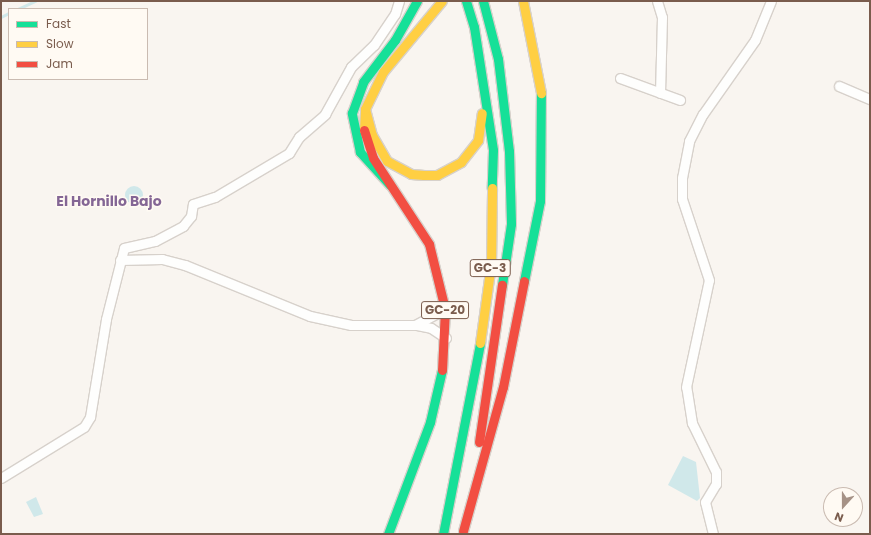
<!DOCTYPE html>
<style>
body{margin:0}
#map{position:relative;width:871px;height:535px;overflow:hidden;background:#f9f5f0;font-family:Poppins,sans-serif}
div>[style]{position:absolute}
.water>*{inset:0;background:#d0e8ea}
.round{border-radius:50%}
.stream>*{height:2.5px;margin:-1.25px;padding:0 1.25px;transform-origin:1.25px;border-radius:1.25px;background:#d0e8ea}
.roads{filter:drop-shadow(1px 0 #d7d1cb) drop-shadow(-1px 0 #d7d1cb) drop-shadow(0 1px #d7d1cb) drop-shadow(0 -1px #d7d1cb)}
.street>*{height:9px;margin:-4.5px;padding:0 4.5px;transform-origin:4.5px;border-radius:4.5px;background:#fefefd}
.fast>*{height:9px;margin:-4.5px;padding:0 4.5px;transform-origin:4.5px;border-radius:4.5px;background:#16e098}
.slow>*{height:9px;margin:-4.5px;padding:0 4.5px;transform-origin:4.5px;border-radius:4.5px;background:#ffcf43}
.jam>*{height:9px;margin:-4.5px;padding:0 4.5px;transform-origin:4.5px;border-radius:4.5px;background:#f24e42}
span{translate:-50% -50%;white-space:nowrap;text-align:center;line-height:1.15;-webkit-text-stroke:3px #fffaf3;paint-order:stroke}
.shield-label span{padding:1px 3px;background:#fffaf3;border:1px solid;border-radius:3px;-webkit-text-stroke-width:0}
.shield-label{font-size:12px;color:#7a5c4d;font-weight:700}
.neighbourhood-label{font-size:14px;color:#846695;font-weight:700}
.frame{position:absolute;inset:0;border:2px solid #7a5c4d;pointer-events:none}
.legend{position:absolute;left:8px;top:8px;width:140px;height:72px;box-sizing:border-box;background:#fffaf3;border:1px solid #cabbb1;margin:0;padding:5px 7px;list-style:none;font-size:12px;color:#7a5c4d}
.legend li{display:flex;align-items:center;gap:8px;height:20px}
.legend b{width:20px;border:1px solid #cabbb1}
.north{position:absolute;left:823px;top:487px;width:40px;height:40px;box-sizing:border-box;background:#fffaf3;border:1px solid #cabbb1;border-radius:50%;rotate:201deg;font-size:11px;font-weight:700;line-height:16px;text-align:center;color:#7a5c4d}
.north::after{content:'';display:block;margin:auto;width:14px;height:18px;background:#a69286;clip-path:polygon(50% 0,100% 100%,50% 72%,0 100%)}
</style>
<div id="map">
<div class="water">
<i class="round" style="left:125px;top:186px;width:18px;height:18px"></i>
<i style="clip-path:polygon(683px 456px,696px 462px,700px 498px,697px 501px,668px 485px)"></i>
<i style="clip-path:polygon(36px 497px,43px 514px,34px 517px,26px 502px)"></i>
</div>
<div class="stream">
<i style="left:18px;top:9px;width:19px;rotate:-25deg"></i>
<i style="left:1px;top:17px;width:9px;rotate:-27deg"></i>
</div>
<div class="roads">
<div class="street">
<i style="left:657px;top:1px;width:17px;rotate:73deg"></i>
<i style="left:662px;top:17px;width:76px;rotate:91.5deg"></i>
<i style="left:620px;top:78px;width:64px;rotate:20.1deg"></i>
<i style="left:839px;top:86px;width:34px;rotate:23deg"></i>
<i style="left:120px;top:260px;width:42px;rotate:-1.4deg"></i>
<i style="left:162px;top:259px;width:24px;rotate:15deg"></i>
<i style="left:185px;top:265px;width:135px;rotate:22.2deg"></i>
<i style="left:310px;top:316px;width:42px;rotate:12.4deg"></i>
<i style="left:351px;top:325px;width:64px"></i>
<i style="left:415px;top:325px;width:34px;rotate:-28deg"></i>
<i style="left:417px;top:325px;width:14px;rotate:12deg"></i>
<i style="left:431px;top:328px;width:18px;rotate:34deg"></i>
<i style="left:1px;top:478px;width:97px;rotate:-31.6deg"></i>
<i style="left:84px;top:427px;width:12px;rotate:-59deg"></i>
<i style="left:90px;top:417px;width:99px;rotate:-80.7deg"></i>
<i style="left:106px;top:319px;width:73px;rotate:-75.8deg"></i>
<i style="left:124px;top:248px;width:32px;rotate:-13deg"></i>
<i style="left:155px;top:241px;width:32px;rotate:-28deg"></i>
<i style="left:183px;top:226px;width:13px;rotate:-51deg"></i>
<i style="left:191px;top:216px;width:12px;rotate:-81deg"></i>
<i style="left:193px;top:204px;width:23px;rotate:-18deg"></i>
<i style="left:215px;top:197px;width:86px;rotate:-30.7deg"></i>
<i style="left:289px;top:153px;width:19px;rotate:-58deg"></i>
<i style="left:299px;top:137px;width:35px;rotate:-41deg"></i>
<i style="left:325px;top:114px;width:54px;rotate:-61deg"></i>
<i style="left:351px;top:67px;width:32px;rotate:-44deg"></i>
<i style="left:374px;top:45px;width:37px;rotate:-56deg"></i>
<i style="left:395px;top:14px;width:14px;rotate:-73deg"></i>
<i style="left:713px;top:534px;width:33px;rotate:-104deg"></i>
<i style="left:705px;top:502px;width:21px;rotate:-59deg"></i>
<i style="left:716px;top:484px;width:12px;rotate:-90deg"></i>
<i style="left:716px;top:472px;width:55px;rotate:-116.1deg"></i>
<i style="left:692px;top:423px;width:36px;rotate:-99deg"></i>
<i style="left:686px;top:387px;width:109px;rotate:-77.9deg"></i>
<i style="left:709px;top:280px;width:85px;rotate:-108.4deg"></i>
<i style="left:682px;top:199px;width:21px;rotate:-90deg"></i>
<i style="left:682px;top:178px;width:38px;rotate:-79deg"></i>
<i style="left:689px;top:141px;width:30px;rotate:-63deg"></i>
<i style="left:703px;top:114px;width:90px;rotate:-54.9deg"></i>
<i style="left:755px;top:40px;width:42px;rotate:-67.7deg"></i>
</div>
<div class="fast">
<i style="left:466px;top:1px;width:27px;rotate:73deg"></i>
<i style="left:474px;top:27px;width:124px;rotate:81.2deg"></i>
<i style="left:493px;top:150px;width:38px;rotate:92deg"></i>
<i style="left:483px;top:1px;width:60px;rotate:75.5deg"></i>
<i style="left:498px;top:59px;width:93px;rotate:83.2deg"></i>
<i style="left:509px;top:151px;width:73px;rotate:88.4deg"></i>
<i style="left:511px;top:224px;width:62px;rotate:98.4deg"></i>
<i style="left:390px;top:185px;width:45px;rotate:-132.3deg"></i>
<i style="left:360px;top:152px;width:40px;rotate:-102deg"></i>
<i style="left:352px;top:113px;width:33px;rotate:-70deg"></i>
<i style="left:363px;top:82px;width:53px;rotate:-52.7deg"></i>
<i style="left:395px;top:40px;width:45px;rotate:-60.6deg"></i>
<i style="left:524px;top:281px;width:82px;rotate:-78.7deg"></i>
<i style="left:540px;top:201px;width:108px;rotate:-89.5deg"></i>
<i style="left:388px;top:534px;width:120px;rotate:-69.4deg"></i>
<i style="left:430px;top:422px;width:53px;rotate:-77deg"></i>
<i style="left:443px;top:534px;width:195px;rotate:-79deg"></i>
</div>
<div class="slow">
<i style="left:523px;top:1px;width:94px;rotate:78.9deg"></i>
<i style="left:365px;top:109px;width:27px;rotate:75deg"></i>
<i style="left:372px;top:135px;width:30px;rotate:60deg"></i>
<i style="left:387px;top:161px;width:27px;rotate:28deg"></i>
<i style="left:411px;top:174px;width:13px;rotate:4deg"></i>
<i style="left:424px;top:175px;width:13px"></i>
<i style="left:437px;top:175px;width:27px;rotate:-28deg"></i>
<i style="left:461px;top:162px;width:28px;rotate:-52deg"></i>
<i style="left:478px;top:140px;width:27px;rotate:-82deg"></i>
<i style="left:364px;top:130px;width:21px;rotate:-87deg"></i>
<i style="left:365px;top:109px;width:41px;rotate:-64.1deg"></i>
<i style="left:383px;top:72px;width:92px;rotate:-50.3deg"></i>
<i style="left:480px;top:343px;width:80px;rotate:-82.1deg"></i>
<i style="left:491px;top:264px;width:76px;rotate:-89.2deg"></i>
</div>
<div class="jam">
<i style="left:364px;top:130px;width:29px;rotate:72deg"></i>
<i style="left:373px;top:158px;width:103px;rotate:56.9deg"></i>
<i style="left:429px;top:244px;width:67px;rotate:76.2deg"></i>
<i style="left:445px;top:309px;width:61px;rotate:92.8deg"></i>
<i style="left:479px;top:442px;width:159px;rotate:-81.7deg"></i>
<i style="left:463px;top:531px;width:149px;rotate:-74.5deg"></i>
<i style="left:503px;top:387px;width:108px;rotate:-78.8deg"></i>
</div>
</div>
<div class="shield-label">
<span style="left:490px;top:268px">GC-3</span>
<span style="left:445px;top:310px">GC-20</span>
</div>
<div class="neighbourhood-label">
<span style="left:109px;top:201px">El Hornillo Bajo</span>
</div>
<div class="frame"></div>
<ul class="legend">
<li><b style="height:5px;background:#16e098"></b>Fast</li>
<li><b style="height:5px;background:#ffcf43"></b>Slow</li>
<li><b style="height:5px;background:#f24e42"></b>Jam</li>
</ul>
<div class="north">N</div>
</div>
